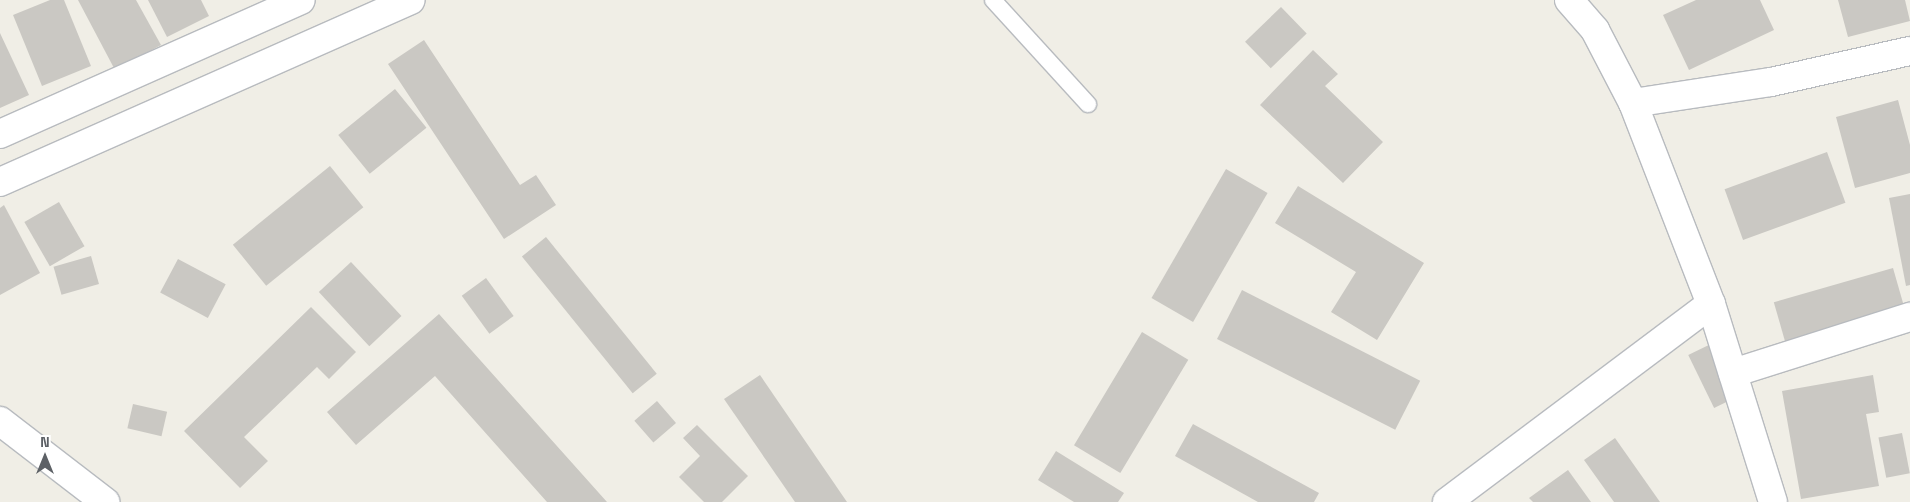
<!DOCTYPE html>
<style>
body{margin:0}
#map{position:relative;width:1910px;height:502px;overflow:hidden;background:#f0eee6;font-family:"Space Grotesk",sans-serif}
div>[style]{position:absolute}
.building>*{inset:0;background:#cac8c3;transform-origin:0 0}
.roads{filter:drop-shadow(1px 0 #b8bbbf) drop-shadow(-1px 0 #b8bbbf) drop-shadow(0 1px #b8bbbf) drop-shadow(0 -1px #b8bbbf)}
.lane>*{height:16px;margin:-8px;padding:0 8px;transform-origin:8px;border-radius:8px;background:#fff}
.street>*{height:28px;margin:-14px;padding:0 14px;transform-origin:14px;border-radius:14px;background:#fff}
.secondary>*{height:28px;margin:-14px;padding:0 14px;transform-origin:14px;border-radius:14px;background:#fff}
span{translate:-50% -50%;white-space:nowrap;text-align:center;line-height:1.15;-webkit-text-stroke:4.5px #fff;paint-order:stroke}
.north{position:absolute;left:20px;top:432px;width:50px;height:50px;-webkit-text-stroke:4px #fff;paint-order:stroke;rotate:0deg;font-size:14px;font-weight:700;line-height:20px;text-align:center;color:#5d6166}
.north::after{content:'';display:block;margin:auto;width:18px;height:22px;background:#5d6166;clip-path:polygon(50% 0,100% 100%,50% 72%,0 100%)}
</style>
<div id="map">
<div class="building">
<i style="clip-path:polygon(50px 0,64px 0,91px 66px,42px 86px,13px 15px)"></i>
<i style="clip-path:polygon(78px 0,136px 0,161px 45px,115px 70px)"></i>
<i style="clip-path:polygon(148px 0,201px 0,209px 16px,167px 37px)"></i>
<i style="clip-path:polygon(1696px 0,1760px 0,1774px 30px,1689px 70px,1663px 15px)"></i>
<i style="clip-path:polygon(1838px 0,1905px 0,1910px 21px,1848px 37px)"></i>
<i style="left:1281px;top:7px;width:37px;height:50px;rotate:46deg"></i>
<i style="clip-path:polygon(0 33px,29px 95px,0 108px)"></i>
<i style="clip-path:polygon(424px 40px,520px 185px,536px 175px,556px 205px,504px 239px,388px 64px)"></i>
<i style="clip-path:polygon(1313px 50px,1338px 74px,1325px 86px,1383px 142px,1343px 183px,1260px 105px)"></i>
<i style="left:395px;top:89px;width:50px;height:73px;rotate:51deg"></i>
<i style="clip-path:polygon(1898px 100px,1910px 145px,1910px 173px,1855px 188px,1836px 117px)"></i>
<i style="left:1827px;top:152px;width:54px;height:109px;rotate:70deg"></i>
<i style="left:330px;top:166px;width:53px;height:125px;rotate:51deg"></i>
<i style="left:1226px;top:169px;width:48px;height:149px;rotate:30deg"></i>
<i style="clip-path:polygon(1298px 186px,1424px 263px,1377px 340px,1331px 312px,1356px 272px,1275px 223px)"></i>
<i style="clip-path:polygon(1910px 194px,1910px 285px,1906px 286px,1889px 198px)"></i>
<i style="left:59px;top:202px;width:51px;height:40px;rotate:60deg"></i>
<i style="clip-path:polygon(4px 205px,40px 273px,0 295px,0 208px)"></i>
<i style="left:546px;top:237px;width:176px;height:31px;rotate:51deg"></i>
<i style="left:91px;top:256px;width:29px;height:39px;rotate:74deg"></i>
<i style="left:178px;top:259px;width:54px;height:38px;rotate:28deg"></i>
<i style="left:351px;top:262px;width:74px;height:44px;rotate:47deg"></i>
<i style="left:1893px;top:268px;width:52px;height:124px;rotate:74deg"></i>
<i style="left:486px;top:278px;width:47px;height:30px;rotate:54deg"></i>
<i style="left:1242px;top:290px;width:200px;height:55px;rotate:27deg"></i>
<i style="clip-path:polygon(311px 307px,356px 352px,329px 379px,317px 367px,244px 437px,268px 461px,240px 488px,184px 431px)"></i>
<i style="clip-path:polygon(439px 314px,607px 502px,547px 502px,435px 376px,356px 445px,327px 412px)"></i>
<i style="left:1142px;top:332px;width:54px;height:132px;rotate:31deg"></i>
<i style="left:1717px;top:341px;width:59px;height:32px;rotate:64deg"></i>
<i style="clip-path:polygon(760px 375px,847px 502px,795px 502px,724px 399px)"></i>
<i style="clip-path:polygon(1873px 375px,1879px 412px,1866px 414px,1879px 486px,1801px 499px,1782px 391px)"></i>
<i style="left:657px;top:401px;width:29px;height:30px;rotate:49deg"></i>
<i style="left:133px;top:404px;width:35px;height:25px;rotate:13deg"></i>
<i style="clip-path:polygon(1193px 424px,1319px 493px,1314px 502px,1258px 502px,1175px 456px)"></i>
<i style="clip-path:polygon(697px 425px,748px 476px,722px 502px,704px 502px,679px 477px,700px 456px,683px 438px)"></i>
<i style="left:1902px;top:433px;width:41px;height:24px;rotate:79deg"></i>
<i style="clip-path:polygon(1615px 438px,1660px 502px,1614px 502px,1584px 460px)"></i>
<i style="clip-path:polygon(1056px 451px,1124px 493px,1118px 502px,1074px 502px,1038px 480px)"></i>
<i style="clip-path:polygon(1568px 470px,1591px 502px,1533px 502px,1529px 498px)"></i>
</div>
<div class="roads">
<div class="lane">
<i style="left:993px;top:0;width:141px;rotate:47.6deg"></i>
</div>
<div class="street">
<i style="left:1569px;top:0;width:40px;rotate:49deg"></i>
<i style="left:1595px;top:30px;width:82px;rotate:62.5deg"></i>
<i style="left:1633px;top:103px;width:216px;rotate:68.8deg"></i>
<i style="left:1711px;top:304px;width:207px;rotate:72.6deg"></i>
<i style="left:1633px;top:103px;width:140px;rotate:-8.7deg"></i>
<i style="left:1771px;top:82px;width:142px;rotate:-12.6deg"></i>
<i style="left:1733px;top:373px;width:186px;rotate:-17.6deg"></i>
<i style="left:0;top:421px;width:133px;rotate:37.6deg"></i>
<i style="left:1447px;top:502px;width:330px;rotate:-36.9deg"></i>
</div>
<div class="secondary">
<i style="left:0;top:134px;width:329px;rotate:-24deg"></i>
<i style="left:0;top:182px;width:449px;rotate:-23.9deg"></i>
</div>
</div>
<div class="north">N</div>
</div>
